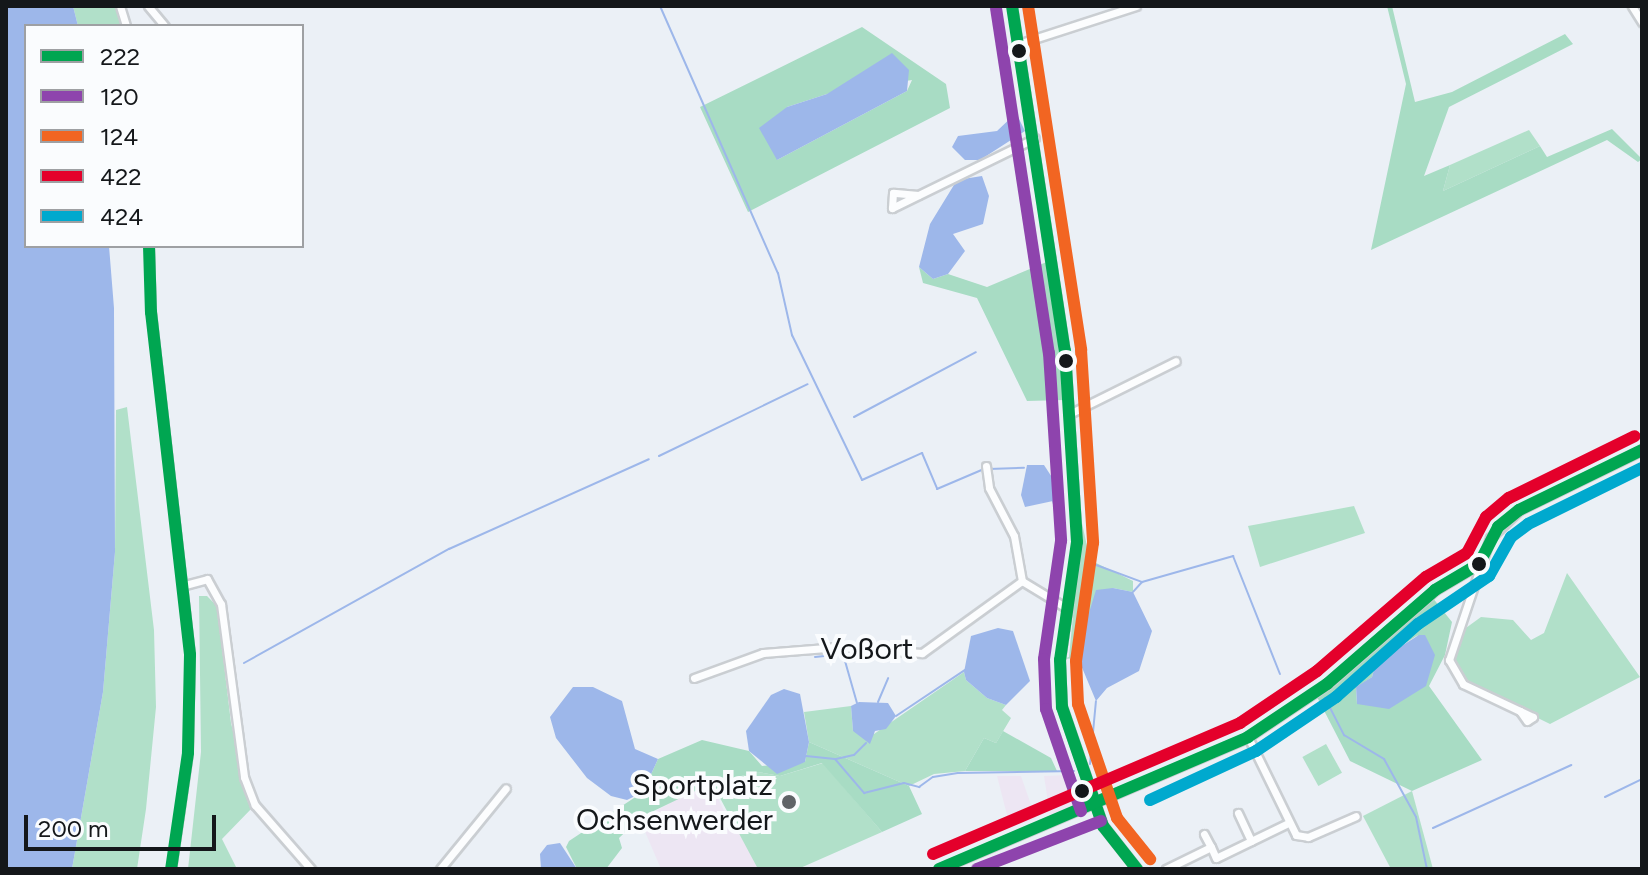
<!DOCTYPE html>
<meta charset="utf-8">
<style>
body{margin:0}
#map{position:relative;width:1648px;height:875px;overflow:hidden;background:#ebf0f6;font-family:Figtree,sans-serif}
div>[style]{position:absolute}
.education>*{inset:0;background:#ede6f3}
.green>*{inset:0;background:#b1e0c9;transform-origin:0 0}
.forest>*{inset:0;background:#a8dcc4}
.water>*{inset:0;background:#9db7ea}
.stream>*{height:2px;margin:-1px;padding:0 1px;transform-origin:1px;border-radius:1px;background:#9db7ea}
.roads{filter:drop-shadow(2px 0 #caced2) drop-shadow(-2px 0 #caced2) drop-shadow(0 2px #caced2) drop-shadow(0 -2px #caced2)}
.minor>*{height:7px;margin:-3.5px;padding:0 3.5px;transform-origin:3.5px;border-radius:3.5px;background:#fcfdfe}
.bus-1>*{height:12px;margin:-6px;padding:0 6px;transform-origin:6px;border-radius:6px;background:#00a651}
.bus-2>*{height:12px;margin:-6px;padding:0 6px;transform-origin:6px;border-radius:6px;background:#8e44ad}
.bus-3>*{height:12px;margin:-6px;padding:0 6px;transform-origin:6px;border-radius:6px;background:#f26522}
.bus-4>*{height:12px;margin:-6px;padding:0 6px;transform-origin:6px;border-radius:6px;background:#e4002b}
.bus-5>*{height:12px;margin:-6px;padding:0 6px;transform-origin:6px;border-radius:6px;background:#00a9ce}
.dots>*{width:22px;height:22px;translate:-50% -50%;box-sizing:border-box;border:4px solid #fafcfe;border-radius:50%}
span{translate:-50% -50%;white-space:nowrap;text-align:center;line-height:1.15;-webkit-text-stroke:8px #fafcfe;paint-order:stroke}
.street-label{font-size:30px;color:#14171a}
.poi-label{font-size:30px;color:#14171a}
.right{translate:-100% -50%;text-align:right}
.frame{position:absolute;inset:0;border:8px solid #14171a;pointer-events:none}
.legend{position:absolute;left:24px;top:24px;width:280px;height:224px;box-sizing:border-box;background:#fafcfe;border:2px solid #9ea0a3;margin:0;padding:10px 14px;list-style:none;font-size:24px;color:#14171a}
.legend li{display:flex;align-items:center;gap:16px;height:40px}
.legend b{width:40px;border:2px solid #9ea0a3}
.scale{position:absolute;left:24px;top:815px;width:192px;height:36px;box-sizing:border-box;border:4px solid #14171a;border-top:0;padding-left:10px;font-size:24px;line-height:28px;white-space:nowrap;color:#14171a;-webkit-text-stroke:6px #fafcfe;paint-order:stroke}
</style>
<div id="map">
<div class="education">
<i style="clip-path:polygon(1069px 775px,1084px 805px,1050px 815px,1044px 776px)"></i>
<i style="clip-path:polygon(997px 776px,1021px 776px,1036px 819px,1010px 827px)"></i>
<i style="clip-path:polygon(706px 783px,712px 786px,729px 821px,735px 820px,758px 869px,661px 869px,640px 820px)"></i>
</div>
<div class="green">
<i style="clip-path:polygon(73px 6px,116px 6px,123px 26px,78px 26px)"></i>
<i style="clip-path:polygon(1529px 130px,1540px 146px,1443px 191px,1450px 165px)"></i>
<i style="clip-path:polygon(127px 407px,154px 630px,156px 707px,146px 809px,137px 869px,72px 869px,103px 692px,115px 552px,116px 410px)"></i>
<i style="clip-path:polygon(1354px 506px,1365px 533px,1260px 567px,1248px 526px)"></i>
<i style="clip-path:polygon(1082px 523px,1090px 560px,1133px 581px,1133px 592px,1113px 588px,1080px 642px,1078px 658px,1063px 659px,1069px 657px)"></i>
<i style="clip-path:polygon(1567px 573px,1640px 677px,1550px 724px,1465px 682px,1453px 658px,1459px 633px,1481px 617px,1513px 620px,1531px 640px,1544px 633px)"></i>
<i style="clip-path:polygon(199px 596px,207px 596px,217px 606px,231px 723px,252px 808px,222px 839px,237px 869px,188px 869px,201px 752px)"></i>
<i style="clip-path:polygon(964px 672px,966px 680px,987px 698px,1006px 705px,1002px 710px,1011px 718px,996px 743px,984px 738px,965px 771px,934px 774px,909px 786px,809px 742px,804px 712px,851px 706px,853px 731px,874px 734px)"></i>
<i style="left:1326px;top:744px;width:33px;height:27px;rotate:61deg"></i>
<i style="clip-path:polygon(823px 763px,882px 832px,798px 869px,758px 869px,712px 783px,758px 772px,780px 776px)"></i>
<i style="clip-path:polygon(1412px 791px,1433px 869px,1391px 869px,1363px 816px)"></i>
</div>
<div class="forest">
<i style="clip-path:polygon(1387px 6px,1392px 6px,1415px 102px,1452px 92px,1565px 34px,1573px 44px,1449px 107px,1424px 176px,1450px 165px,1443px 191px,1540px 146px,1547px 157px,1612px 129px,1642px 159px,1638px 162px,1607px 140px,1371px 250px,1406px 84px)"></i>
<i style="clip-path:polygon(evenodd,862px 27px,946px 84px,950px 108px,748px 212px,700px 107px,862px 27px,912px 80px,907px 91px,777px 160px,787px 107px,827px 94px,912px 80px)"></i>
<i style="clip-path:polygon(1049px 261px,1064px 400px,1027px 401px,977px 298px,923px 283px,919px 267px,933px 279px,948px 274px,987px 287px)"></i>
<i style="clip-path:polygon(evenodd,1432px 597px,1452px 622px,1445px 655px,1429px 686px,1482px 760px,1412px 791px,1350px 761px,1316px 695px,1432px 597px,1418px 635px,1357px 704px,1356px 688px,1372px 677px,1376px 662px,1418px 635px)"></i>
<i style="clip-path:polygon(1003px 731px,1051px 758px,1057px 771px,965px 771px,984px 738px,996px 743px)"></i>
<i style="clip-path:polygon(702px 740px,749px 751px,762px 766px,805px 762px,809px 742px,909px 786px,922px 814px,882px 832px,822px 763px,780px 776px,758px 772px,712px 783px,641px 817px,619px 838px,622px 848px,606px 869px,577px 869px,566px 847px,569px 841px,643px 792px,658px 759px)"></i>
</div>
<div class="water">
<i style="clip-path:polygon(6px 6px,73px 6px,78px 26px,26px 26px,26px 246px,109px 246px,114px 308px,115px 552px,103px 692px,72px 869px,6px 869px)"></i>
<i style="clip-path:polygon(892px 53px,909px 70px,907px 91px,777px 160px,759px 128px,787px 107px,827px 94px)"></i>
<i style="clip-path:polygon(1016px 113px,1025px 131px,980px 160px,965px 160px,952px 147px,958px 136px,997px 131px)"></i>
<i style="clip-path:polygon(982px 176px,989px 196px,983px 224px,953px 234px,965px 251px,948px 274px,933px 279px,919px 267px,930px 224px,957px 180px)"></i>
<i style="clip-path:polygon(1027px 465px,1044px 465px,1057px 485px,1053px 501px,1025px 507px,1021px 495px)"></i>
<i style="clip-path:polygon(1113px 588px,1133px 592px,1152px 631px,1139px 671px,1107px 688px,1096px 701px,1078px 658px,1080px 642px,1096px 590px)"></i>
<i style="clip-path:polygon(998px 628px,1013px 631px,1030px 681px,1006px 705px,987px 698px,966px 680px,964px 672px,971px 636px)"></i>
<i style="clip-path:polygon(1419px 635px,1425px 635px,1435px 655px,1426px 686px,1389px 709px,1357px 704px,1356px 687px,1372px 677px,1376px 662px)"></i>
<i style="clip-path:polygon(573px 687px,593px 687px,622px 701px,635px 749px,658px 759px,643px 792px,627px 800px,611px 796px,587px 778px,556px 738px,550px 717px)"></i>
<i style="clip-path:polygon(784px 689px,800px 694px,809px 742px,805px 762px,777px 774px,749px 751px,746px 731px,771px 695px)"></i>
<i style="clip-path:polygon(859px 702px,888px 703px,896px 716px,886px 729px,875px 731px,870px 744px,853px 731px,851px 706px)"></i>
<i style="clip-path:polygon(560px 843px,577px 869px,541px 869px,540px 854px,547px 845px)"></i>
</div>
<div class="stream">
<i style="left:660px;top:6px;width:292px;rotate:66.2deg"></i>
<i style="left:778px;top:273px;width:64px;rotate:77.3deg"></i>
<i style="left:792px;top:335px;width:161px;rotate:64.2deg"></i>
<i style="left:862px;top:480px;width:66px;rotate:-24.2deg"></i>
<i style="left:922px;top:453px;width:39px;rotate:67deg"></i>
<i style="left:937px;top:489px;width:51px;rotate:-23.1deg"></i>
<i style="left:996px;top:6px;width:109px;rotate:79.4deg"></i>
<i style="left:854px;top:417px;width:138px;rotate:-28deg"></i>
<i style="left:659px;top:456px;width:165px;rotate:-25.8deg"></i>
<i style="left:989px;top:469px;width:35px;rotate:-2deg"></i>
<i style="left:1053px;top:501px;width:28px;rotate:73deg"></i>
<i style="left:1088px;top:529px;width:33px;rotate:90deg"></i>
<i style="left:1088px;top:562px;width:58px;rotate:20.3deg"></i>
<i style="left:1142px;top:582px;width:13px;rotate:132deg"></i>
<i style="left:1142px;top:582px;width:95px;rotate:-15.9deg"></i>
<i style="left:1233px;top:556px;width:127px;rotate:68.3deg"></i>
<i style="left:815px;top:657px;width:28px;rotate:-6deg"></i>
<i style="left:843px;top:654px;width:51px;rotate:74.1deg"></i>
<i style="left:244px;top:663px;width:235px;rotate:-29.1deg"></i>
<i style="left:449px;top:549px;width:219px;rotate:-24.2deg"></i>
<i style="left:1325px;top:698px;width:42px;rotate:62.8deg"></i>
<i style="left:1344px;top:735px;width:47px;rotate:31deg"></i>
<i style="left:1384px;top:759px;width:66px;rotate:61.1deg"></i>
<i style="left:1416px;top:817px;width:53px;rotate:78.1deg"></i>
<i style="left:878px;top:702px;width:26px;rotate:-67deg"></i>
<i style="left:896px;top:716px;width:83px;rotate:-33.7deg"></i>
<i style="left:806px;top:756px;width:29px;rotate:6deg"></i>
<i style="left:835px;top:759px;width:45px;rotate:49.5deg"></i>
<i style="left:864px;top:793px;width:41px;rotate:-14deg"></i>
<i style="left:904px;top:783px;width:16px;rotate:15deg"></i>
<i style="left:919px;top:787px;width:17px;rotate:-36deg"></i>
<i style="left:933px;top:777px;width:25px;rotate:-9deg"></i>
<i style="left:958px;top:773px;width:116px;rotate:-1deg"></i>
<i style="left:836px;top:759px;width:18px;rotate:-13deg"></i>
<i style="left:854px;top:755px;width:17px;rotate:-45deg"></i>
<i style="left:1090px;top:764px;width:63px;rotate:-84.6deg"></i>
<i style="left:1605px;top:797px;width:41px;rotate:-25.9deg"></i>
<i style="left:1433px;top:828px;width:152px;rotate:-24.5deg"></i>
</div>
<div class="roads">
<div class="minor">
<i style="left:120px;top:6px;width:21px;rotate:73deg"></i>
<i style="left:148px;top:6px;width:26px;rotate:50deg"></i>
<i style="left:1012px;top:6px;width:349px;rotate:81.3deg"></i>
<i style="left:1065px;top:351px;width:191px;rotate:86.4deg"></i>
<i style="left:1077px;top:542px;width:119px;rotate:98.2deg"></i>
<i style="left:1060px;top:660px;width:47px;rotate:87.6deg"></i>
<i style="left:1062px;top:707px;width:126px;rotate:71deg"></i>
<i style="left:1103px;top:826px;width:55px;rotate:51.7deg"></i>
<i style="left:1632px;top:6px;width:19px;rotate:58deg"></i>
<i style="left:1018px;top:44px;width:124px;rotate:-17.9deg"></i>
<i style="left:918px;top:195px;width:25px;rotate:-175deg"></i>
<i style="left:893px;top:193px;width:15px;rotate:94deg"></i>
<i style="left:892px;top:208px;width:159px;rotate:-26.1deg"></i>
<i style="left:149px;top:246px;width:66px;rotate:88.3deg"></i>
<i style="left:151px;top:312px;width:345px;rotate:83.5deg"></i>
<i style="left:190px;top:655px;width:98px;rotate:91.2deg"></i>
<i style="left:188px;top:753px;width:117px;rotate:98.3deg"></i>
<i style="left:1069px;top:414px;width:119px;rotate:-26.4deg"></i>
<i style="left:986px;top:466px;width:22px;rotate:82deg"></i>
<i style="left:989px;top:488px;width:54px;rotate:62.5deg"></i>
<i style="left:1014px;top:536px;width:46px;rotate:79.9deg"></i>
<i style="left:1022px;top:581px;width:54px;rotate:31.3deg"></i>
<i style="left:185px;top:585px;width:23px;rotate:-15deg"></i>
<i style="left:207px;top:579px;width:29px;rotate:61deg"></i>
<i style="left:221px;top:604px;width:175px;rotate:82.4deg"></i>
<i style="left:244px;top:777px;width:30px;rotate:69deg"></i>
<i style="left:255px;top:805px;width:85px;rotate:48.8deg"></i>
<i style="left:694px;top:678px;width:73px;rotate:-19.9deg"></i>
<i style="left:763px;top:653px;width:76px;rotate:-4.5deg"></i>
<i style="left:839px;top:647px;width:83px;rotate:4.1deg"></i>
<i style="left:922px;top:653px;width:123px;rotate:-35.8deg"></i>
<i style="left:1520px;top:711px;width:14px;rotate:25deg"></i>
<i style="left:1533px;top:717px;width:7px;rotate:146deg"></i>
<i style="left:1527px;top:721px;width:12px;rotate:-125deg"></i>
<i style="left:1520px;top:711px;width:63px;rotate:-154.7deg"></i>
<i style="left:1463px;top:684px;width:28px;rotate:-120deg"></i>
<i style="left:1449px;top:660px;width:129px;rotate:-71.4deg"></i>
<i style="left:1490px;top:538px;width:40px;rotate:-44deg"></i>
<i style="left:1519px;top:510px;width:137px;rotate:-26deg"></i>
<i style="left:1248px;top:737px;width:109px;rotate:63.9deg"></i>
<i style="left:1296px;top:835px;width:12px;rotate:9deg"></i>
<i style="left:1308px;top:837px;width:52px;rotate:-23.6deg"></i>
<i style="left:1238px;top:813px;width:31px;rotate:65deg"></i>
<i style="left:1204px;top:834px;width:15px;rotate:62deg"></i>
<i style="left:440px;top:869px;width:104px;rotate:-50.8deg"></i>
<i style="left:939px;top:869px;width:336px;rotate:-23.1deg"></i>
<i style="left:1248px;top:737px;width:95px;rotate:-33.9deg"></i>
<i style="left:1327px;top:684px;width:143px;rotate:-41deg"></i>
<i style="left:1435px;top:590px;width:51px;rotate:-30.6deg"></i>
<i style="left:1166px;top:869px;width:50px;rotate:-26.1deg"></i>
<i style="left:1211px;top:847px;width:12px;rotate:66deg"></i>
<i style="left:1216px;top:858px;width:80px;rotate:-25.9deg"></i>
</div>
</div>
<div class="bus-1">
<i style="left:1012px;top:6px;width:349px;rotate:81.3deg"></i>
<i style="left:1065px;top:351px;width:191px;rotate:86.4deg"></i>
<i style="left:1077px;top:542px;width:119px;rotate:98.2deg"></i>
<i style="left:1060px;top:660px;width:47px;rotate:87.6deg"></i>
<i style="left:1062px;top:707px;width:126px;rotate:71deg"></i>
<i style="left:1103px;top:826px;width:55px;rotate:51.7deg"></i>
<i style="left:149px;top:246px;width:66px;rotate:88.3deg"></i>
<i style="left:151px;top:312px;width:345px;rotate:83.5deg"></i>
<i style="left:190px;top:655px;width:98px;rotate:91.2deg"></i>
<i style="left:188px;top:753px;width:117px;rotate:98.3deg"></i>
<i style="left:1479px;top:564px;width:42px;rotate:-62.8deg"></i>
<i style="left:1498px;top:527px;width:27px;rotate:-39deg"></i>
<i style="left:1519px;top:510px;width:137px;rotate:-26deg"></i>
<i style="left:939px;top:869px;width:336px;rotate:-23.1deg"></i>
<i style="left:1248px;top:737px;width:95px;rotate:-33.9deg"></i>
<i style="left:1327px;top:684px;width:143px;rotate:-41deg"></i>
<i style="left:1435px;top:590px;width:51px;rotate:-30.6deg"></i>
</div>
<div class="bus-2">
<i style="left:996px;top:8px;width:349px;rotate:81.3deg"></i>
<i style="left:1049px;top:353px;width:188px;rotate:86.3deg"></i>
<i style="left:1061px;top:541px;width:119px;rotate:98.2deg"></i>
<i style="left:1044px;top:659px;width:50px;rotate:87.7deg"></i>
<i style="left:1046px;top:709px;width:108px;rotate:71.1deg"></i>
<i style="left:977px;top:869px;width:133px;rotate:-21.2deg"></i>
</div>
<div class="bus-3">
<i style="left:1028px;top:6px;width:348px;rotate:81.2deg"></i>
<i style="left:1081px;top:350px;width:193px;rotate:86.4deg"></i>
<i style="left:1093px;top:543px;width:119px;rotate:98.2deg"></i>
<i style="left:1076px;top:661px;width:43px;rotate:87.3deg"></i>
<i style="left:1078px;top:704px;width:120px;rotate:71.1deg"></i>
<i style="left:1117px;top:818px;width:53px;rotate:51.2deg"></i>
</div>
<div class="bus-4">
<i style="left:933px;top:854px;width:334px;rotate:-23.1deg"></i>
<i style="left:1240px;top:723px;width:93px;rotate:-34deg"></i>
<i style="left:1317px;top:671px;width:144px;rotate:-40.8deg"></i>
<i style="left:1426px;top:577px;width:48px;rotate:-30.3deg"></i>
<i style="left:1467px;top:553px;width:41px;rotate:-62.2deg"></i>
<i style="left:1486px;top:517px;width:30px;rotate:-40deg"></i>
<i style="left:1509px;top:498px;width:140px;rotate:-26.2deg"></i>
</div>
<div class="bus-5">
<i style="left:1150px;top:800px;width:117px;rotate:-24.8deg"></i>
<i style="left:1256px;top:751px;width:97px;rotate:-34deg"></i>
<i style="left:1336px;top:697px;width:110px;rotate:-41.7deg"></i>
<i style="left:1418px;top:624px;width:86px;rotate:-34.1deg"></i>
<i style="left:1489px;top:576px;width:45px;rotate:-60.6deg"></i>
<i style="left:1511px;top:537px;width:21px;rotate:-37deg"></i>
<i style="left:1528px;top:524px;width:127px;rotate:-26.2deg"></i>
</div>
<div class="dots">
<i style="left:1019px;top:51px;background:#14171a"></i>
<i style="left:1066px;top:361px;background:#14171a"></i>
<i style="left:1479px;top:564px;background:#14171a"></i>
<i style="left:1082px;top:791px;background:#14171a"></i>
<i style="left:789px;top:802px;background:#5f6367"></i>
</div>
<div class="street-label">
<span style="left:867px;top:649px">Voßort</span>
</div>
<div class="poi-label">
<span class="right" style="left:773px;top:802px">Sportplatz<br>Ochsenwerder</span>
</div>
<div class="frame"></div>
<ul class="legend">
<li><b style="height:10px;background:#00a651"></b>222</li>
<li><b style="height:10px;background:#8e44ad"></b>120</li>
<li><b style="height:10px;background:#f26522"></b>124</li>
<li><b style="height:10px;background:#e4002b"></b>422</li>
<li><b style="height:10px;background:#00a9ce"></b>424</li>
</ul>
<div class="scale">200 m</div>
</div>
